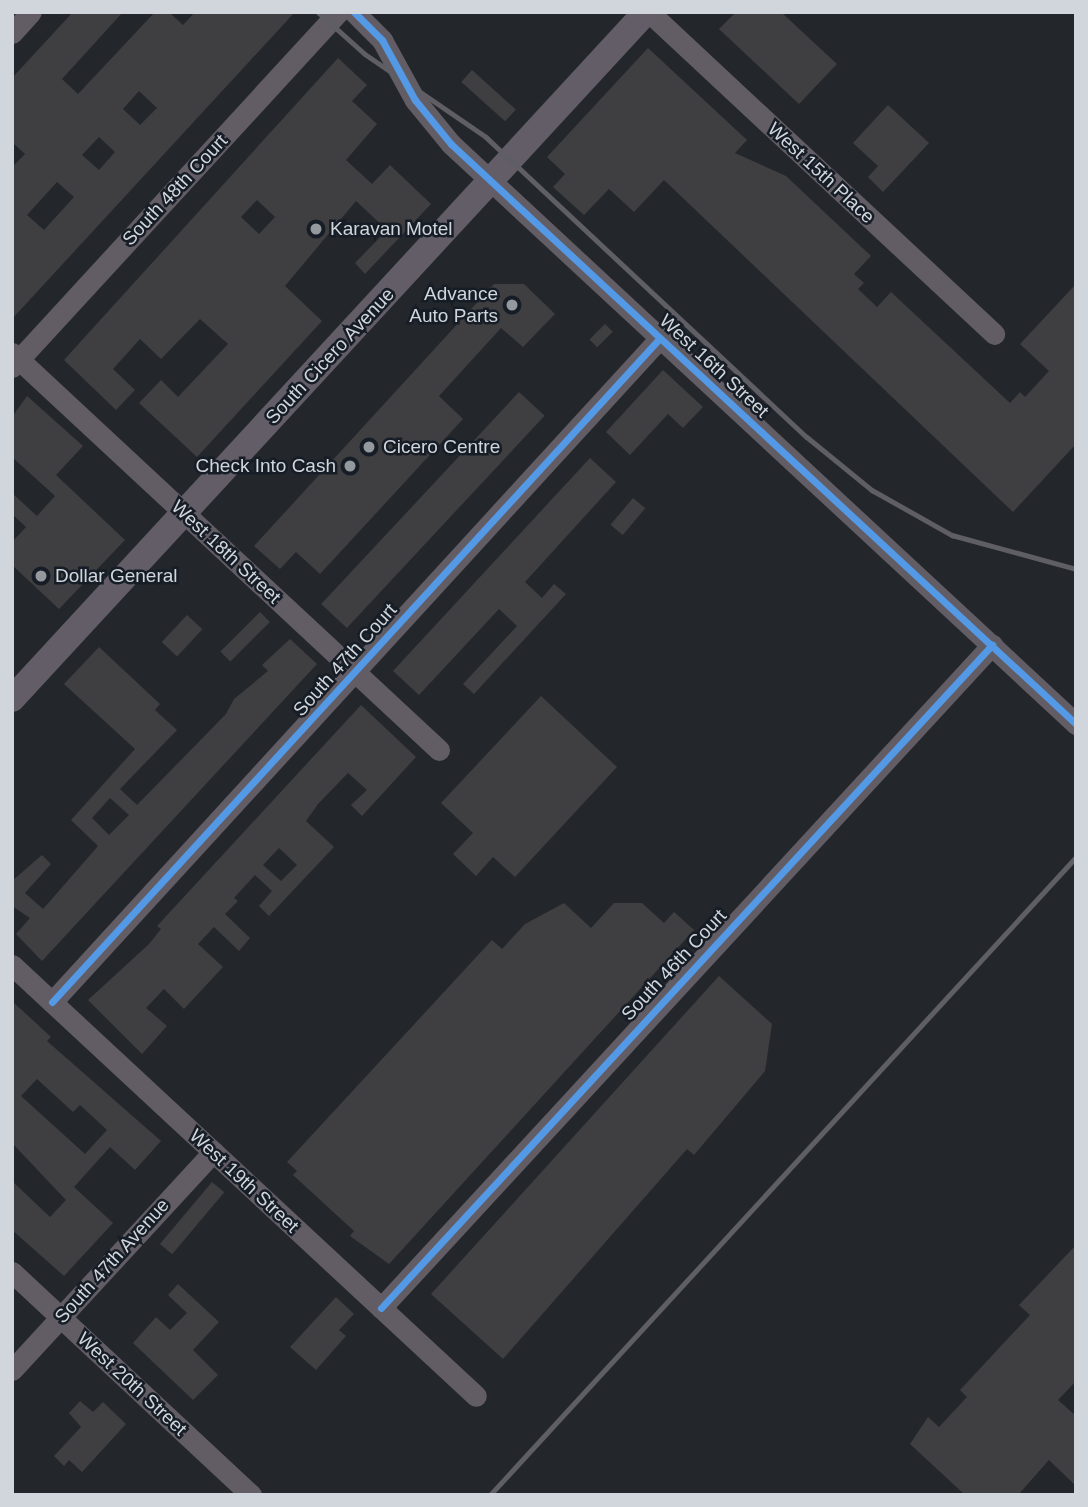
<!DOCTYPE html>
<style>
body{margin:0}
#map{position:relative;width:1088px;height:1507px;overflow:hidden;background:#23272c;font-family:Arial,sans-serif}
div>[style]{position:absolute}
.building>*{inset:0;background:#3f3e40;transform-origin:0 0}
.minor>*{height:21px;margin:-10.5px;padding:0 10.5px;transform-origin:10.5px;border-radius:10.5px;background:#625d64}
.major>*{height:26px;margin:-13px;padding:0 13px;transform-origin:13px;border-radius:13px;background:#625d67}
.rail>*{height:4.5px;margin:-2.25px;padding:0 2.25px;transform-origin:2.25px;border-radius:2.25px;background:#5f5e64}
.cycleway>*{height:7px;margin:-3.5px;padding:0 3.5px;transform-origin:3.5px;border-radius:3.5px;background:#5399e6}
.dots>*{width:19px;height:19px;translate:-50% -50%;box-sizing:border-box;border:4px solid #161d26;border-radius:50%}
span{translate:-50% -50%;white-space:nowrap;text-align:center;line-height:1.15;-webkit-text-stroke:5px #161d26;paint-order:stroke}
.street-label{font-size:19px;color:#d1d6dc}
.poi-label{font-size:19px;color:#d1d6dc}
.left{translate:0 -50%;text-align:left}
.right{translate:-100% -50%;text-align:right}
.frame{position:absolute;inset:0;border:14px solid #d1d6dc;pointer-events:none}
</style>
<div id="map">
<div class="building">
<i style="clip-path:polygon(evenodd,73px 12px,123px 12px,62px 79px,78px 94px,155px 12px,169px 12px,183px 25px,195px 12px,295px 12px,12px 319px,12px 167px,25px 154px,12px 142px,12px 78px,73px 12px,139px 91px,157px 108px,140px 125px,123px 109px,139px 91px,73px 12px,99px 137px,115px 152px,99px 170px,82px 155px,99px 137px,73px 12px,57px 182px,74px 197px,44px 230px,27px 215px,57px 182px)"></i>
<i style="clip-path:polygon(736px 12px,781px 12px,837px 64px,799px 104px,719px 29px)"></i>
<i style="clip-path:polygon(648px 48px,747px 140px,735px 153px,786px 176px,871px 256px,854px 274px,864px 283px,858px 289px,877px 307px,891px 292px,1010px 403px,1020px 392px,1025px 397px,1049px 371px,1020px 344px,1076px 284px,1076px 444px,1013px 512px,664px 180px,634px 212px,609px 189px,584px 215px,553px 187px,565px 174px,547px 157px)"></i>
<i style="clip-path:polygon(evenodd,338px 58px,367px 85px,352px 101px,377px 124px,346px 160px,372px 184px,390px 165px,431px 204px,365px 274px,355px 263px,387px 230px,356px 201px,285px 286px,322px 321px,197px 457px,139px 403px,161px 380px,178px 397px,228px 344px,200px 319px,161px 359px,140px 339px,113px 369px,135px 390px,116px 410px,64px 360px,338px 58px,257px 200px,275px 217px,259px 234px,241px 217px,257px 200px)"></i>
<i style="left:472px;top:70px;width:59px;height:16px;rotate:42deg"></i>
<i style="clip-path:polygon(888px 105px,929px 143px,883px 192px,868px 177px,878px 166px,853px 143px)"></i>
<i style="clip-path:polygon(494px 284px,524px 284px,555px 314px,523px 347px,501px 328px,439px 396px,463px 419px,320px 574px,296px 552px,280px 569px,254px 546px)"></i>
<i style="left:605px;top:324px;width:11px;height:22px;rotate:45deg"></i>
<i style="clip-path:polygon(663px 370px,703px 407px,683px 428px,668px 414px,630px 455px,606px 432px)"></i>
<i style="left:519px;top:392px;width:35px;height:290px;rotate:43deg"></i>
<i style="clip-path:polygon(27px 396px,83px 446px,56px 475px,125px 540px,59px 609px,12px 565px,12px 542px,26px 527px,12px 514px,12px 493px,37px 516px,55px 496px,12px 457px,12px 417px)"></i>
<i style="clip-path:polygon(590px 458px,616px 482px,525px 582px,542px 598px,554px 584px,566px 594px,474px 694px,463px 684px,517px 626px,499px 609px,419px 695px,393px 671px)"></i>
<i style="left:633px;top:498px;width:16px;height:35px;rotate:40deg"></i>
<i style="left:260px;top:612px;width:14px;height:56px;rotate:45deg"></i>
<i style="left:187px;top:615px;width:21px;height:37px;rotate:43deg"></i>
<i style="clip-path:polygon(evenodd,290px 639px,317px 664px,42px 961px,16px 934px,30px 918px,12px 906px,12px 881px,42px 855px,51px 864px,25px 893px,43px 909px,58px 892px,98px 846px,71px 820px,135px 749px,64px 684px,99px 647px,160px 704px,155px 710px,177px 730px,120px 789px,137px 805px,226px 714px,234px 699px,268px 671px,262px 665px,290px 639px,110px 798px,129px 815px,109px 835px,92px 818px,110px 798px)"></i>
<i style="clip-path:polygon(541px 696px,617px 767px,515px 877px,493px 857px,476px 876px,453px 854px,473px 833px,441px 803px)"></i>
<i style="clip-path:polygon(evenodd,361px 705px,416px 757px,362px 816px,351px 805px,367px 790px,348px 773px,318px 804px,306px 821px,334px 847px,269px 916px,259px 906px,272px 891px,255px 875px,234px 898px,238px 901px,225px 914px,250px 938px,239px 951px,214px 927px,198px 944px,223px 967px,184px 1009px,164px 989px,146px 1008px,167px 1026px,142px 1054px,88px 1000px,149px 944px,161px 929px,157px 926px,361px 705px,279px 848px,297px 865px,281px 881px,263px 865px,279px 848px)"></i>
<i style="clip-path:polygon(564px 903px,591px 928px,614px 903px,642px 903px,664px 923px,674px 912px,694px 930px,389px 1264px,350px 1236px,354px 1231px,293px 1175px,297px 1171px,287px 1162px,492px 940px,502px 949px,525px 924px)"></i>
<i style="clip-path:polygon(719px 976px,772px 1024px,765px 1071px,694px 1155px,687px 1149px,503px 1359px,431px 1294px)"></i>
<i style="clip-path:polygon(evenodd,12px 1001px,51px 1037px,47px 1041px,161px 1141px,135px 1170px,110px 1147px,74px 1187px,113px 1223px,64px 1276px,12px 1230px,12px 1181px,50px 1217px,66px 1200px,12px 1143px,12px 1001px,37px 1079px,73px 1112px,80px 1105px,107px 1130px,85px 1154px,21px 1096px,37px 1079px)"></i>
<i style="left:212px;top:1182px;width:16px;height:81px;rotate:40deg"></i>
<i style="clip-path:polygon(1076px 1245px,1076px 1381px,1058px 1400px,1076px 1416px,1076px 1486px,1049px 1460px,1018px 1495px,965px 1495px,910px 1444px,928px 1417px,939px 1427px,967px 1397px,960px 1390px,1030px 1315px,1019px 1305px)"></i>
<i style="clip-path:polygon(178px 1284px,219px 1322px,193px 1350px,218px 1375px,193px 1400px,133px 1343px,156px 1317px,170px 1330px,187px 1313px,168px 1295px)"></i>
<i style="clip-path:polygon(336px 1297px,354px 1314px,339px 1330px,346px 1336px,316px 1370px,290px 1347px)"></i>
<i style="clip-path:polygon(80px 1401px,93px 1412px,103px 1402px,126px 1424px,82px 1472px,69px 1460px,64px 1466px,54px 1456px,81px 1427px,69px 1413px)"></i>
</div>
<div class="minor">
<i style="left:354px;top:12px;width:40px;rotate:45deg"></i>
<i style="left:382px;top:40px;width:68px;rotate:61.2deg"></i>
<i style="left:415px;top:100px;width:57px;rotate:50.7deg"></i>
<i style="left:451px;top:144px;width:853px;rotate:42.86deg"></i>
<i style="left:649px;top:12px;width:472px;rotate:43deg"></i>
<i style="left:12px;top:33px;width:28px;rotate:-48deg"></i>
<i style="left:12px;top:353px;width:583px;rotate:42.91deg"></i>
<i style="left:12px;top:367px;width:482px;rotate:-47.4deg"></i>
<i style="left:12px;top:965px;width:633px;rotate:42.89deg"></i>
<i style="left:52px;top:1002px;width:900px;rotate:-47.52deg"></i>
<i style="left:12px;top:1272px;width:327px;rotate:43deg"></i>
<i style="left:381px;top:1308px;width:902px;rotate:-47.34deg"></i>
<i style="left:12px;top:1370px;width:297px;rotate:-47.3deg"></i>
</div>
<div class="major">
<i style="left:12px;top:699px;width:935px;rotate:-47.3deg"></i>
</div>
<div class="rail">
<i style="left:318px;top:12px;width:63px;rotate:41.8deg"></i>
<i style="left:365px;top:54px;width:147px;rotate:34.4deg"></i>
<i style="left:486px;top:137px;width:439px;rotate:43.1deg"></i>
<i style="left:807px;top:437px;width:84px;rotate:39.2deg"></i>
<i style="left:872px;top:490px;width:92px;rotate:29.4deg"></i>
<i style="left:952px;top:535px;width:129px;rotate:15.3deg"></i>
<i style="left:490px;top:1495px;width:866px;rotate:-47.43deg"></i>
</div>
<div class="cycleway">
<i style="left:354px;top:12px;width:40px;rotate:45deg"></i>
<i style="left:382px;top:40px;width:68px;rotate:61.2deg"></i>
<i style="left:415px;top:100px;width:57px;rotate:50.7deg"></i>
<i style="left:451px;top:144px;width:853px;rotate:42.86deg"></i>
<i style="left:52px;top:1002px;width:900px;rotate:-47.52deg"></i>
<i style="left:381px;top:1308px;width:902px;rotate:-47.34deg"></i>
</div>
<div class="dots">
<i style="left:316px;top:229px;background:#94999e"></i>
<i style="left:512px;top:305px;background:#94999e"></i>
<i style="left:369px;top:447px;background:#94999e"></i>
<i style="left:350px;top:466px;background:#94999e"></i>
<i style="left:41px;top:576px;background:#94999e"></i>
</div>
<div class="street-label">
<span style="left:821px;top:173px;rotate:43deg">West 15th Place</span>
<span style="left:175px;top:190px;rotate:-47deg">South 48th Court</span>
<span style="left:330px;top:356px;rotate:-47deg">South Cicero Avenue</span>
<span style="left:714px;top:366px;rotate:43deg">West 16th Street</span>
<span style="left:226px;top:552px;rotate:43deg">West 18th Street</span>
<span style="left:345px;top:660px;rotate:-48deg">South 47th Court</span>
<span style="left:674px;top:965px;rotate:-47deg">South 46th Court</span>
<span style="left:244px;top:1181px;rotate:43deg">West 19th Street</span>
<span style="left:112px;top:1261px;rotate:-48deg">South 47th Avenue</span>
<span style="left:132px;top:1384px;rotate:43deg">West 20th Street</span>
</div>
<div class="poi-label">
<span class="left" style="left:330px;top:229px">Karavan Motel</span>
<span class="right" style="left:498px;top:305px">Advance<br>Auto Parts</span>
<span class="left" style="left:383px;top:447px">Cicero Centre</span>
<span class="right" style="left:336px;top:466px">Check Into Cash</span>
<span class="left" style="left:55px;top:576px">Dollar General</span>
</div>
<div class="frame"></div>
</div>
